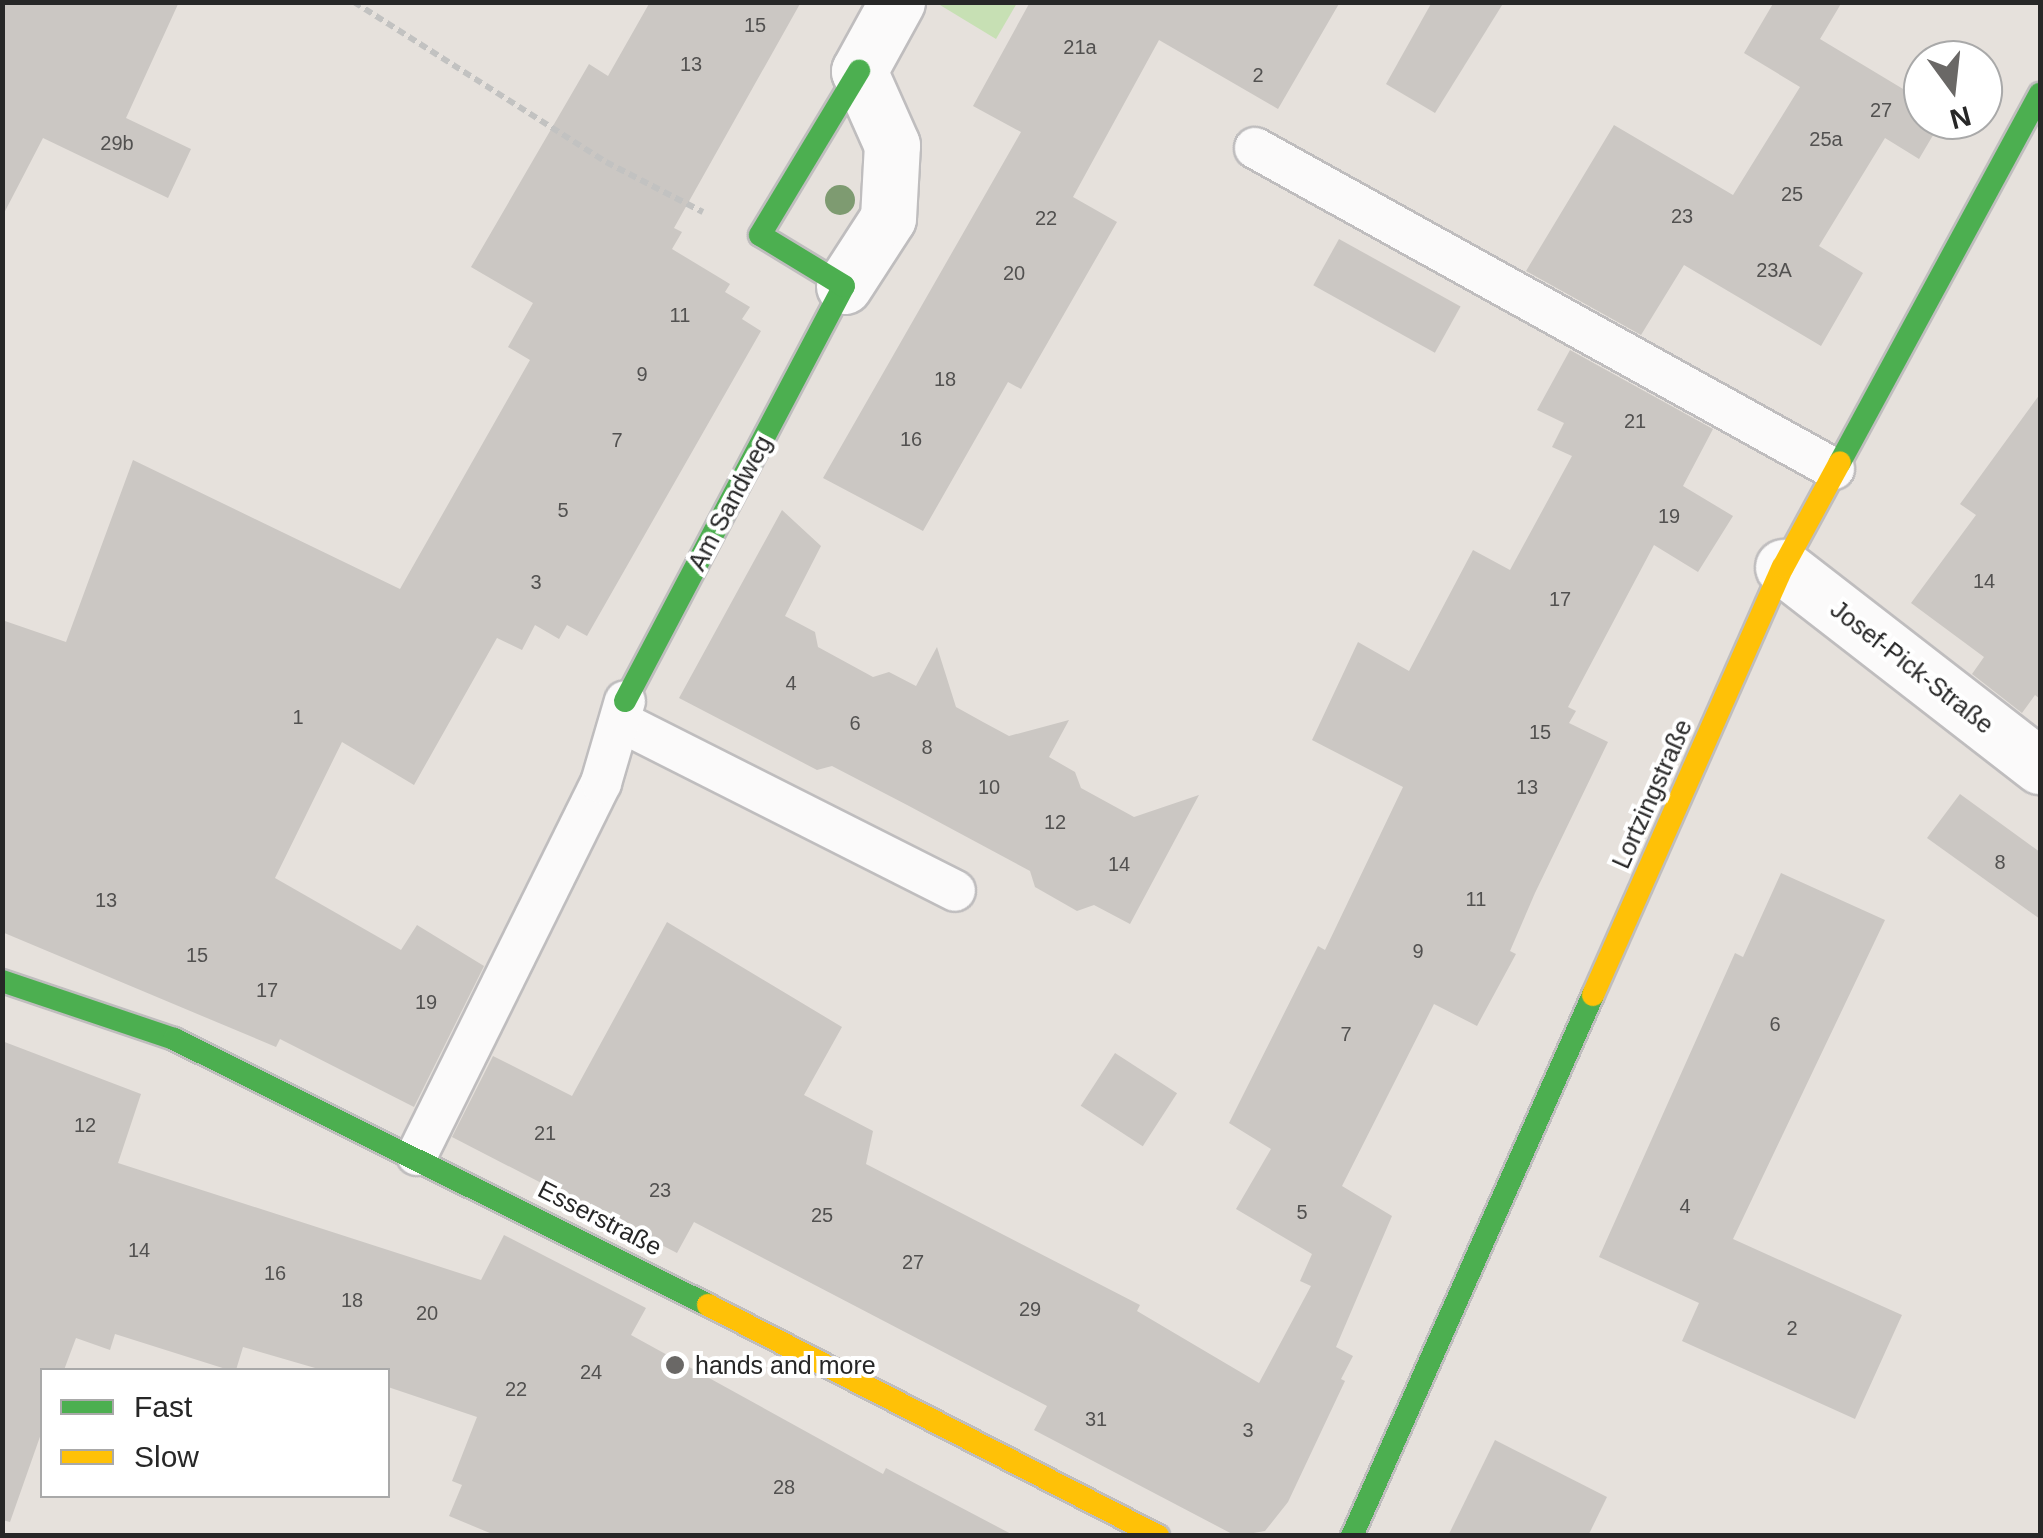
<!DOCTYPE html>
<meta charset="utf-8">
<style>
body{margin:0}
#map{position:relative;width:2043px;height:1538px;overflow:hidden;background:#e6e1dc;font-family:Arial,sans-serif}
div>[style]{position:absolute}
.green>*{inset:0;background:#c7e0b4}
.building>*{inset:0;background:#cbc7c3;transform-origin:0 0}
.path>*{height:6px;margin-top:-3px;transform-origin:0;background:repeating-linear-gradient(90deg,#c2c2c1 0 8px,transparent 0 13px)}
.roads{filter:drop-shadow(2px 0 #bfbdbe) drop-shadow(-2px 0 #bfbdbe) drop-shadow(0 2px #bfbdbe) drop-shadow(0 -2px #bfbdbe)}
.lane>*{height:40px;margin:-20px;padding:0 20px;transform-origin:20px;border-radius:20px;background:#fbfafa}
.street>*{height:55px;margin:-27.5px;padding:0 27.5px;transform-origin:27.5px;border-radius:27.5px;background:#fbfafa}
.fast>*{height:22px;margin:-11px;padding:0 11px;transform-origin:11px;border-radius:11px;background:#4caf50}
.slow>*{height:22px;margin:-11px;padding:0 11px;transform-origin:11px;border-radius:11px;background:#ffc107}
.trees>*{width:30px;height:30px;margin:-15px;border-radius:50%;background:#7e9b71}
.dots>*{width:28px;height:28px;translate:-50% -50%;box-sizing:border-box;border:5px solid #fff;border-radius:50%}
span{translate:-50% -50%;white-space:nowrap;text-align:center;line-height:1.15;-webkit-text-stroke:8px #fff;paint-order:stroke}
.number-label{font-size:20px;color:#525150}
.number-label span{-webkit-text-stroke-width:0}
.street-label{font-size:25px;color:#272727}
.poi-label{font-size:25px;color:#272727}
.left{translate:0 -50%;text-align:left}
.frame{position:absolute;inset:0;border:5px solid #272727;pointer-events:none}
.legend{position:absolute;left:40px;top:1368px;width:350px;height:130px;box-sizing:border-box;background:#fff;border:2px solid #a9a9a9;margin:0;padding:12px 18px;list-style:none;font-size:30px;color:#272727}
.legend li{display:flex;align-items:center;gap:20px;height:50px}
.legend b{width:50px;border:2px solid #a9a9a9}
.north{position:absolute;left:1903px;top:40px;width:100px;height:100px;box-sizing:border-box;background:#fff;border:2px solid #a9a9a9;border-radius:50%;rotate:165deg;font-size:28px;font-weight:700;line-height:40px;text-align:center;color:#272727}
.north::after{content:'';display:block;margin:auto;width:35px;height:45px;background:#6a6866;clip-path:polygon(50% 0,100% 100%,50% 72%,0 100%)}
</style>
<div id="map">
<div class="green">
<i style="clip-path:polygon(935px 2px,1017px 2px,1017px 3px,996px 39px)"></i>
</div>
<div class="building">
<i style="clip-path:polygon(2px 2px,179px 2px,126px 118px,191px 149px,168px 198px,43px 138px,2px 217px)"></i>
<i style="clip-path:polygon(650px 2px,801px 2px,674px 228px,682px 232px,672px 249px,730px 284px,725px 292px,750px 307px,742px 319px,761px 331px,587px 636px,567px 625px,559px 639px,535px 625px,522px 650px,497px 638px,414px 785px,342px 742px,275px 878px,401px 950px,417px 925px,484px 966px,414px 1107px,280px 1039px,276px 1047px,2px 932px,2px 620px,66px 642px,133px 460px,400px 589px,530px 360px,508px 347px,533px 303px,471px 267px,589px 64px,608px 76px)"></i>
<i style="clip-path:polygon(1030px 2px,1340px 2px,1278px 109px,1159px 40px,1073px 197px,1117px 222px,1021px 389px,1008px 382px,923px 531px,823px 478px,1021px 132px,973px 106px)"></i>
<i style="clip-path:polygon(1432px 2px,1504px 2px,1435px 113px,1386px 84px)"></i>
<i style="clip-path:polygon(1774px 2px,1842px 2px,1820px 39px,1923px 101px,1923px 120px,1942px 120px,1919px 159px,1885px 138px,1819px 246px,1863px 273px,1821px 346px,1684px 265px,1641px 335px,1526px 271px,1614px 125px,1733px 195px,1800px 87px,1744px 53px)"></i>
<i style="left:1339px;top:239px;width:139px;height:53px;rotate:29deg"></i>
<i style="clip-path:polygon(1570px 350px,1713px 429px,1683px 486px,1733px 516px,1698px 572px,1654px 545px,1568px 707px,1576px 711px,1569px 723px,1608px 742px,1535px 893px,1510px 951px,1516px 954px,1477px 1026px,1434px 1004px,1342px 1186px,1392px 1216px,1336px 1347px,1353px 1356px,1341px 1379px,1345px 1381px,1288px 1502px,1265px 1531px,1236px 1536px,1034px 1430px,1047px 1406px,694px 1222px,677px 1253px,452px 1137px,493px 1056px,572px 1096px,667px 922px,842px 1027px,804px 1095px,873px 1131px,866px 1164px,1140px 1305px,1137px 1311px,1259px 1383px,1311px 1286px,1300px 1281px,1312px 1254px,1236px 1209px,1271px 1149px,1229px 1123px,1318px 946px,1325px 950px,1403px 787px,1312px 740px,1358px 642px,1409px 671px,1473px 550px,1510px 570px,1572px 456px,1552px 447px,1564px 423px,1537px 410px)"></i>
<i style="clip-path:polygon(2040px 394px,2040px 699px,2035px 695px,2022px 713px,1972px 674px,1984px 657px,1911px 603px,1976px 515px,1960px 504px)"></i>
<i style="clip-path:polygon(782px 510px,821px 546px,785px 616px,815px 632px,818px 647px,873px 677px,889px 672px,916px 686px,937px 647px,956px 707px,983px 722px,1009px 736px,1069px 720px,1049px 757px,1075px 772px,1081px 788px,1134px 817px,1199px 795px,1130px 924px,1094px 905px,1077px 911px,1035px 887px,1030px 871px,909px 806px,832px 766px,817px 770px,679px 698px)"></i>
<i style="clip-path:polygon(1960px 794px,2040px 852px,2040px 919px,1927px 838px)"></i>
<i style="clip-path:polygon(1781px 873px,1885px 920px,1733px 1239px,1902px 1315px,1855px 1419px,1682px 1341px,1699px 1303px,1599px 1257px,1735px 953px,1743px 957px)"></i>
<i style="clip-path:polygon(2px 1041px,141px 1094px,118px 1163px,481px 1280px,504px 1235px,646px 1308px,631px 1335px,883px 1474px,886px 1468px,1015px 1536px,497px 1536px,449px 1516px,462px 1485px,452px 1481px,477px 1417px,388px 1387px,388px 1370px,322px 1370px,243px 1347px,236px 1370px,229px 1370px,115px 1334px,110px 1350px,76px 1338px,64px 1370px,42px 1370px,42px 1431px,10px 1522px,2px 1520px)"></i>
<i style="left:1115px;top:1053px;width:74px;height:63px;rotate:33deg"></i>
<i style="clip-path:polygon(1495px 1440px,1607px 1497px,1588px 1536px,1448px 1536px)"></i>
</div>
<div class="path">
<i style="left:354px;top:2px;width:299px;rotate:32.4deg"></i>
<i style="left:606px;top:162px;width:109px;rotate:27.3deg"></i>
</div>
<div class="roads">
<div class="lane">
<i style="left:1255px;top:148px;width:662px;rotate:29deg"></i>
<i style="left:621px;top:722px;width:374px;rotate:26.8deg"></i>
<i style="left:417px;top:1155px;width:415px;rotate:-63.7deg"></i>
<i style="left:601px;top:783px;width:85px;rotate:-73.7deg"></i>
</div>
<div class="street">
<i style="left:844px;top:286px;width:81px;rotate:-57.1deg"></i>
<i style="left:888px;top:218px;width:73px;rotate:-86.9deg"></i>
<i style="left:892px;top:145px;width:81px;rotate:-114deg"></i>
<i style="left:859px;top:71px;width:79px;rotate:-61.2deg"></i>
<i style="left:1783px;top:567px;width:325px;rotate:37.8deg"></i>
</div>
<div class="fast">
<i style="left:1840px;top:462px;width:419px;rotate:-61.5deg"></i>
<i style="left:625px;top:701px;width:469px;rotate:-62.2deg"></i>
<i style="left:844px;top:286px;width:98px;rotate:-148.7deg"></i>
<i style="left:760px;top:235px;width:192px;rotate:-58.9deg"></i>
<i style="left:2px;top:981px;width:182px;rotate:18.6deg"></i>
<i style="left:174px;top:1039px;width:597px;rotate:26.48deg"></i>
<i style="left:1352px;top:1536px;width:592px;rotate:-65.99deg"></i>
</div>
<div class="slow">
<i style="left:1593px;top:995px;width:468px;rotate:-66.1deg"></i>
<i style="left:1783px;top:567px;width:119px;rotate:-61.5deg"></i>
<i style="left:708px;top:1305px;width:506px;rotate:27.17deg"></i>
</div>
</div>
<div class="trees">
<i style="left:840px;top:200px"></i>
</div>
<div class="dots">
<i style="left:675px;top:1365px;background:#6a6866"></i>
</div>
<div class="number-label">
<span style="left:755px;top:25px">15</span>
<span style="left:1080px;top:47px">21a</span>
<span style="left:691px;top:64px">13</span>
<span style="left:1258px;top:75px">2</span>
<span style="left:1881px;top:110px">27</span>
<span style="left:1826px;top:139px">25a</span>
<span style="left:117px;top:143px">29b</span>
<span style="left:1792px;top:194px">25</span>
<span style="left:1682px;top:216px">23</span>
<span style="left:1046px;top:218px">22</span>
<span style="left:1774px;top:270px">23A</span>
<span style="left:1014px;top:273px">20</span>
<span style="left:680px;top:315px">11</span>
<span style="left:642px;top:374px">9</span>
<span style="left:945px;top:379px">18</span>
<span style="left:1635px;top:421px">21</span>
<span style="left:911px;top:439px">16</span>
<span style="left:617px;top:440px">7</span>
<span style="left:563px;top:510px">5</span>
<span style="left:1669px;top:516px">19</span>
<span style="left:1984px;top:581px">14</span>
<span style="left:536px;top:582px">3</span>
<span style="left:1560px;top:599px">17</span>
<span style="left:791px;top:683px">4</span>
<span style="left:298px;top:717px">1</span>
<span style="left:855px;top:723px">6</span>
<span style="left:1540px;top:732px">15</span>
<span style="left:927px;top:747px">8</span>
<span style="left:989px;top:787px">10</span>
<span style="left:1527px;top:787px">13</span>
<span style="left:1055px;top:822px">12</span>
<span style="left:2000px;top:862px">8</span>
<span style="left:1119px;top:864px">14</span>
<span style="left:1476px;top:899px">11</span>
<span style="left:106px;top:900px">13</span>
<span style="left:1418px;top:951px">9</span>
<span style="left:197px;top:955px">15</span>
<span style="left:267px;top:990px">17</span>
<span style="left:426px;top:1002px">19</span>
<span style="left:1775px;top:1024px">6</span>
<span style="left:1346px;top:1034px">7</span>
<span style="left:85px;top:1125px">12</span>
<span style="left:545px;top:1133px">21</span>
<span style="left:660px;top:1190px">23</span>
<span style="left:1685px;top:1206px">4</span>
<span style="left:1302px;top:1212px">5</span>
<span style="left:822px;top:1215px">25</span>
<span style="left:139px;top:1250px">14</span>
<span style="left:913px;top:1262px">27</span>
<span style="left:275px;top:1273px">16</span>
<span style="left:352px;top:1300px">18</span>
<span style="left:1030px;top:1309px">29</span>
<span style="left:427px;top:1313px">20</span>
<span style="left:1792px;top:1328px">2</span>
<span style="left:591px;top:1372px">24</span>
<span style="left:516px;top:1389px">22</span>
<span style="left:1096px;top:1419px">31</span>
<span style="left:1248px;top:1430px">3</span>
<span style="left:784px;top:1487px">28</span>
</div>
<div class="street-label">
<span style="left:730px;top:503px;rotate:-62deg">Am Sandweg</span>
<span style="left:1912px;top:667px;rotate:38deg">Josef-Pick-Straße</span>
<span style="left:1652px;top:794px;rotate:-66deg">Lortzingstraße</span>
<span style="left:600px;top:1218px;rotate:27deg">Esserstraße</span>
</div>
<div class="poi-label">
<span class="left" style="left:695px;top:1365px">hands and more</span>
</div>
<div class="frame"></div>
<ul class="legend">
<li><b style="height:12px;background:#4caf50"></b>Fast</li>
<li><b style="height:12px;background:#ffc107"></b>Slow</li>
</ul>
<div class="north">N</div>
</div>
